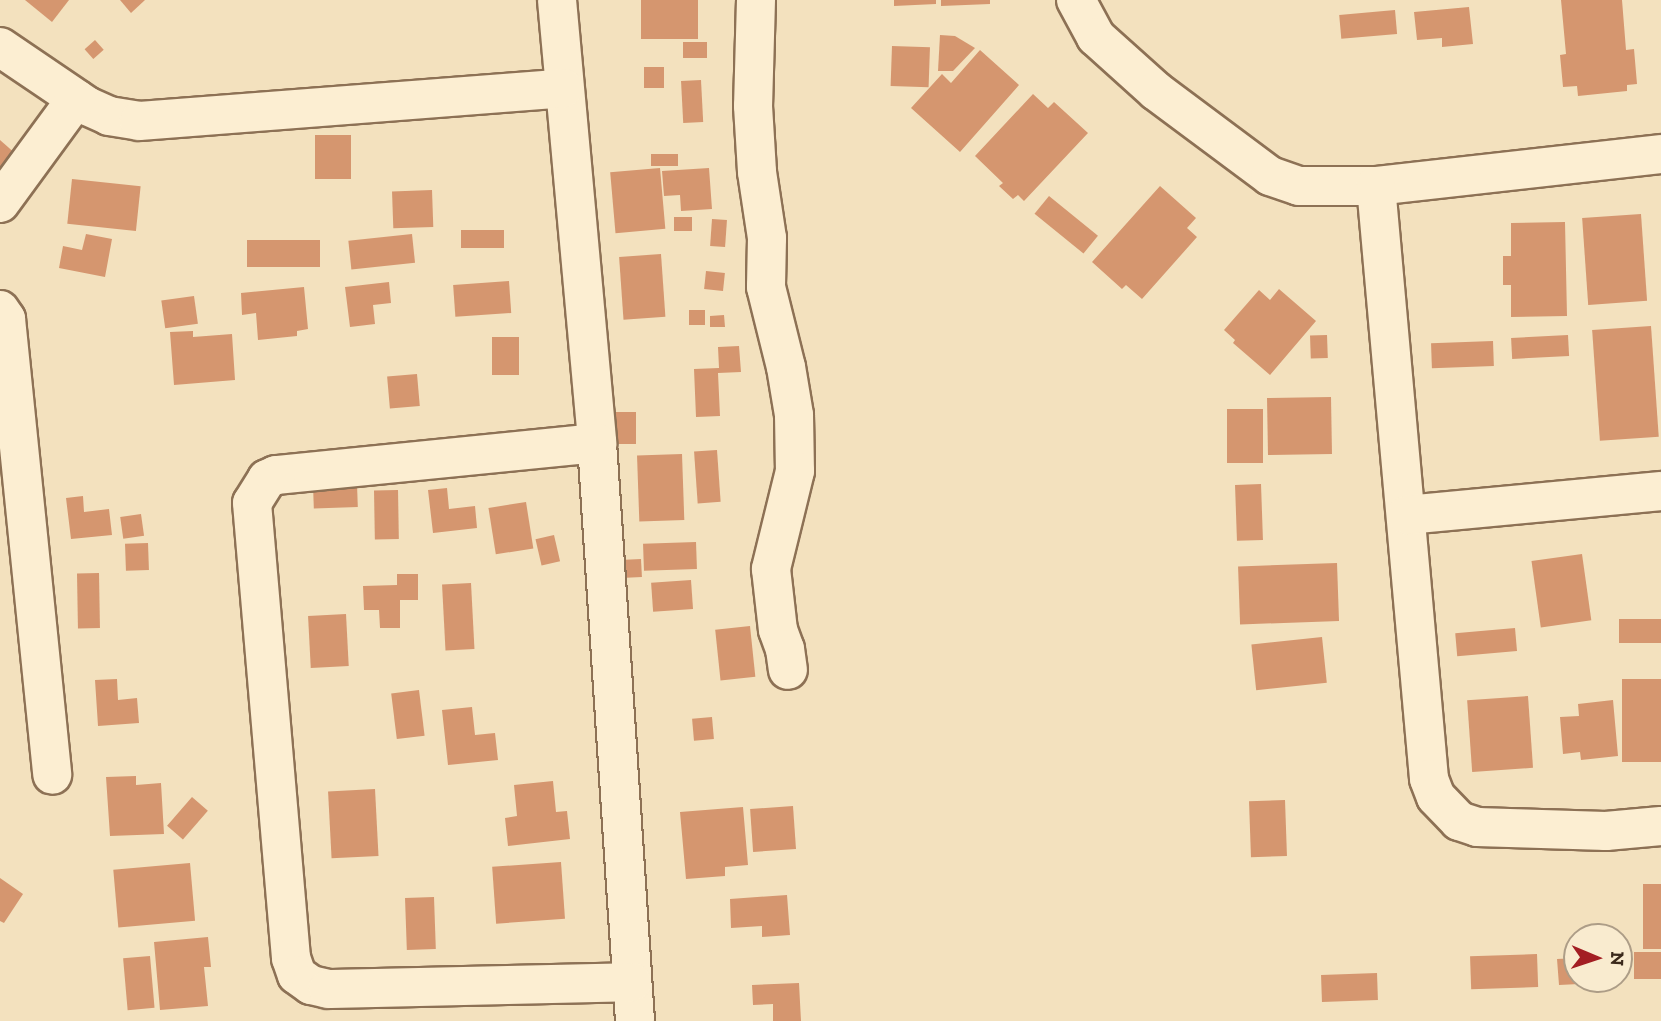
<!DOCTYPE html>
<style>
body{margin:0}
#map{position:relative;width:1661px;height:1021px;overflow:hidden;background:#f3e1be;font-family:"Zilla Slab",serif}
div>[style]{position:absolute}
.building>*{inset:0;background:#d5966f;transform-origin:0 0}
.roads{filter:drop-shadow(2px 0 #8d7155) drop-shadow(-2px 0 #8d7155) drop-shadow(0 2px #8d7155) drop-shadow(0 -2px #8d7155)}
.minor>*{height:38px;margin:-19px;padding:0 19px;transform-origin:19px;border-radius:19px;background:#fceed2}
span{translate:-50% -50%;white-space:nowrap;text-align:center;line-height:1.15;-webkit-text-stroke:7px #f9ebcf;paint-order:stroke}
.north{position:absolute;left:1563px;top:923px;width:70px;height:70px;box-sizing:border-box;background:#f9ebcf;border:2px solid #ad9d87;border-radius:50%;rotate:92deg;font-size:19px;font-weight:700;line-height:28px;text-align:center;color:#3b291b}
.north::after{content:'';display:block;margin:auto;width:24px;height:32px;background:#a31e23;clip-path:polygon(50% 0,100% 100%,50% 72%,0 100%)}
</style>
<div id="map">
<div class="building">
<i style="clip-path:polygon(25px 0,69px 0,52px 22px)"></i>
<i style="clip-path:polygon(120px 0,145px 0,131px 13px)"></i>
<i style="left:641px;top:0;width:57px;height:39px"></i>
<i style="clip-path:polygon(894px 0,936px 0,936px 4px,894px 6px)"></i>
<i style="clip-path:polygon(941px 0,990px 0,990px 4px,941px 6px)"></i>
<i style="clip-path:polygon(1561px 0,1622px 0,1626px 50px,1634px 49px,1637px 84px,1627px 85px,1627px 91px,1578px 96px,1577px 86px,1563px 87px,1560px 55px,1566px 54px)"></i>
<i style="clip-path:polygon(1469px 7px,1473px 44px,1442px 47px,1442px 38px,1417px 40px,1414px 12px)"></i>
<i style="left:1395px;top:10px;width:24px;height:56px;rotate:85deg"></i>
<i style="clip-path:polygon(940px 35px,955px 36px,975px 48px,953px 71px,938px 71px)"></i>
<i style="left:95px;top:40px;width:13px;height:14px;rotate:48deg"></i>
<i style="left:707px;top:42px;width:16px;height:24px;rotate:90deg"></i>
<i style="left:892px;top:46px;width:38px;height:40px;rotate:2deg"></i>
<i style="clip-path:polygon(980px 50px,1019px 85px,960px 152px,911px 108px,942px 74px,951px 83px)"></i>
<i style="left:644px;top:67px;width:20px;height:21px"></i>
<i style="left:701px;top:80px;width:42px;height:20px;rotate:87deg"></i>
<i style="clip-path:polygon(1033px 94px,1048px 108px,1054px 102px,1088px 133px,1024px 201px,1018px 195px,1013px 199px,999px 186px,1003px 183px,975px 156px)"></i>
<i style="left:315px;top:135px;width:36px;height:44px"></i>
<i style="clip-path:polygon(0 140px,17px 155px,0 174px)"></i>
<i style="left:651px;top:154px;width:27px;height:12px"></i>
<i style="left:660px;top:168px;width:61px;height:50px;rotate:85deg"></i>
<i style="clip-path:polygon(709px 168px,712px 209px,681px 211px,680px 195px,664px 196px,662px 171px)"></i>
<i style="left:72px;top:179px;width:69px;height:45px;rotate:6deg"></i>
<i style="clip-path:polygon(1160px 186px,1196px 218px,1187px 228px,1197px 237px,1142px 299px,1126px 285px,1122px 289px,1092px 262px)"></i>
<i style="left:432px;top:190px;width:37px;height:40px;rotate:88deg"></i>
<i style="left:1049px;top:196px;width:63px;height:23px;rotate:39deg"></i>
<i style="left:1641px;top:214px;width:87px;height:59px;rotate:86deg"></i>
<i style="left:674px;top:217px;width:18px;height:14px"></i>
<i style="left:712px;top:219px;width:15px;height:27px;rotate:4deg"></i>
<i style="clip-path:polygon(1565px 222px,1567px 316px,1511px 317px,1511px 285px,1503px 285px,1503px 256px,1511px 256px,1511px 223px)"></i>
<i style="left:504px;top:230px;width:18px;height:43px;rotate:90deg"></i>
<i style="clip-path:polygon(86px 234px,112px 239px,105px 277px,59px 268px,63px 246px,82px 250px)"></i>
<i style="left:412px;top:234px;width:29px;height:64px;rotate:84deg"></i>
<i style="left:247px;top:240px;width:73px;height:27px"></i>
<i style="left:661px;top:254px;width:63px;height:42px;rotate:86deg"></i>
<i style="left:706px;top:271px;width:19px;height:18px;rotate:6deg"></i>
<i style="left:509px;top:281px;width:32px;height:56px;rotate:86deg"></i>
<i style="clip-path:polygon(389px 282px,391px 303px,373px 305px,375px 324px,350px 327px,345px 287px)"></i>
<i style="clip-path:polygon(304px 287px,308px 329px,297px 331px,297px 336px,258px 340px,256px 313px,242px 315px,241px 293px)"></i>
<i style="clip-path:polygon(1279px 289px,1316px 321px,1270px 375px,1233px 343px,1235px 340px,1224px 330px,1259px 290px,1270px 300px)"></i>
<i style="left:194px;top:296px;width:28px;height:33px;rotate:82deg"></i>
<i style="left:705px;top:310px;width:15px;height:16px;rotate:90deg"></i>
<i style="clip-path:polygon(724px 315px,725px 327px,710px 327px,710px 316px)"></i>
<i style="left:1651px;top:326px;width:111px;height:59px;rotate:86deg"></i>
<i style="clip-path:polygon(193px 331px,193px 337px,232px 334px,235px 380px,174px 385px,170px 332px)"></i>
<i style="left:1327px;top:335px;width:23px;height:17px;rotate:88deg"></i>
<i style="left:1568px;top:335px;width:21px;height:57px;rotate:87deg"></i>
<i style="left:519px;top:337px;width:38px;height:27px;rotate:90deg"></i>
<i style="left:1493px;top:341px;width:25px;height:62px;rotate:88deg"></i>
<i style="clip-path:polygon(739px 346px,741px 372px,718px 373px,720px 416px,696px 417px,694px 369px,719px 368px,718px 347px)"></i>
<i style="left:417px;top:374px;width:32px;height:30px;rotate:85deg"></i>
<i style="left:1331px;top:397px;width:57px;height:64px;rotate:89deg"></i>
<i style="left:1227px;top:409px;width:36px;height:54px"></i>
<i style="left:608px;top:412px;width:28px;height:32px"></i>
<i style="left:717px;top:450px;width:52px;height:23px;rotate:86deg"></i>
<i style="left:682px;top:454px;width:66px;height:45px;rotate:88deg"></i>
<i style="left:357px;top:484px;width:23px;height:44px;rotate:88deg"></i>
<i style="left:1261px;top:484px;width:56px;height:26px;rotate:88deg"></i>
<i style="clip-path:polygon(447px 488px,449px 509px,475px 506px,477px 528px,433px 533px,428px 490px)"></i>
<i style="left:398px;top:490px;width:49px;height:24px;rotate:89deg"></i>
<i style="clip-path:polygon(83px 496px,84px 512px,109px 509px,112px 535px,71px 539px,66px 498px)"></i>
<i style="left:526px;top:502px;width:47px;height:38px;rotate:81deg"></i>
<i style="left:141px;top:514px;width:22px;height:21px;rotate:82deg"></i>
<i style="left:554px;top:535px;width:27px;height:19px;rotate:77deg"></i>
<i style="left:696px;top:542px;width:27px;height:53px;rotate:88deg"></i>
<i style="left:148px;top:543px;width:27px;height:23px;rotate:88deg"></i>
<i style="left:1582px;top:554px;width:67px;height:51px;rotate:82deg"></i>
<i style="left:641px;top:559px;width:18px;height:21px;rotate:87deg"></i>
<i style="left:1337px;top:563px;width:58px;height:99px;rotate:88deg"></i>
<i style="left:99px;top:573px;width:55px;height:22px;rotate:89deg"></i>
<i style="clip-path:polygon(397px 574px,418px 574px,418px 600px,400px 600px,400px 628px,380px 628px,379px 610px,364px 610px,363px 586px,397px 585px)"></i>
<i style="left:691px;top:580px;width:29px;height:40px;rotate:86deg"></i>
<i style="left:471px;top:583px;width:66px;height:29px;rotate:87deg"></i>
<i style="left:346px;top:614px;width:52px;height:38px;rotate:87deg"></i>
<i style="left:1661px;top:619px;width:24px;height:42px;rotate:90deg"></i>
<i style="left:750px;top:626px;width:51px;height:35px;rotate:84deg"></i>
<i style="left:1515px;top:628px;width:23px;height:60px;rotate:85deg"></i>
<i style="left:1322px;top:637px;width:46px;height:71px;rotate:84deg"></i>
<i style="clip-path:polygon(117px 679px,118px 700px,137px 698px,139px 723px,98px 726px,95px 680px)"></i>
<i style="left:1622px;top:679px;width:39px;height:83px"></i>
<i style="left:419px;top:690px;width:46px;height:28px;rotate:83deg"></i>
<i style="left:1528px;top:696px;width:72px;height:61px;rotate:86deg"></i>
<i style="clip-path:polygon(1613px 700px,1618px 756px,1581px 760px,1580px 752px,1563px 754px,1560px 717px,1579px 716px,1578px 704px)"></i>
<i style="clip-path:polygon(472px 707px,475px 735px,495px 733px,498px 760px,448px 765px,442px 710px)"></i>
<i style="left:712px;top:717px;width:22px;height:20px;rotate:85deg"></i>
<i style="clip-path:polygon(136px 776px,136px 785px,161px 783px,164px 834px,110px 836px,106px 777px)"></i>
<i style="clip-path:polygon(553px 781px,556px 812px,567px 811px,570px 839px,508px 846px,505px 818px,517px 816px,514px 785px)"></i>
<i style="left:375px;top:789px;width:67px;height:47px;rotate:87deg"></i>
<i style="left:192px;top:797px;width:21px;height:38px;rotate:41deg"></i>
<i style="left:1285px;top:800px;width:56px;height:36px;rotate:88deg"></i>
<i style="left:793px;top:806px;width:43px;height:43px;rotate:86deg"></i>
<i style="clip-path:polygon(743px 807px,748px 865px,725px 867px,725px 876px,686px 879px,680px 812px)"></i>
<i style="left:561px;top:862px;width:57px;height:69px;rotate:86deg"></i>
<i style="left:190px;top:863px;width:58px;height:77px;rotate:85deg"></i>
<i style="clip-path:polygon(0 878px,23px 894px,4px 923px,0 921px)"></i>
<i style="left:1643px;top:884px;width:18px;height:65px"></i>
<i style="clip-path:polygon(787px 895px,790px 935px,762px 937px,762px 926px,731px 928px,730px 899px)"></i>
<i style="left:434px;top:897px;width:52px;height:29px;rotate:88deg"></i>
<i style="clip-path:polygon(208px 937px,211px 967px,204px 967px,208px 1006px,160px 1010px,154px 942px)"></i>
<i style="left:1634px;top:952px;width:27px;height:27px"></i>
<i style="left:1537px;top:954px;width:33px;height:67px;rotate:88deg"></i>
<i style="left:150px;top:956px;width:52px;height:27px;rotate:85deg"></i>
<i style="clip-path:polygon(1577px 958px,1577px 979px,1619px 979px,1619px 982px,1559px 985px,1557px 959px)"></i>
<i style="left:1377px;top:973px;width:27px;height:56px;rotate:88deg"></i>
<i style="clip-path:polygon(799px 983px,801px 1021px,773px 1021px,773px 1004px,753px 1005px,752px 985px)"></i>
</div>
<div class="roads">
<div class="minor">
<i style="left:557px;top:0;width:445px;rotate:84.8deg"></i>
<i style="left:597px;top:443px;width:579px;rotate:86.24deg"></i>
<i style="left:756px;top:0;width:106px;rotate:91.6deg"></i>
<i style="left:753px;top:106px;width:66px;rotate:86.5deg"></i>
<i style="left:757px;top:172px;width:67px;rotate:81.4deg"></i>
<i style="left:767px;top:238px;width:49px;rotate:91.2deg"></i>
<i style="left:766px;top:287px;width:82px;rotate:76deg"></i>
<i style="left:786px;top:367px;width:49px;rotate:80.5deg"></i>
<i style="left:794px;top:415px;width:56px;rotate:89deg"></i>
<i style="left:795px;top:471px;width:101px;rotate:103.8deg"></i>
<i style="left:771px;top:569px;width:61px;rotate:83.5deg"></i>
<i style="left:778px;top:630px;width:20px;rotate:70deg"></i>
<i style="left:785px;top:649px;width:21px;rotate:82deg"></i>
<i style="left:1076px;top:0;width:42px;rotate:61.6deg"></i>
<i style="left:1096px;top:37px;width:81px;rotate:42deg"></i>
<i style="left:1156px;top:91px;width:142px;rotate:36.7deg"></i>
<i style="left:1270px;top:176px;width:31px;rotate:19deg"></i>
<i style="left:1299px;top:186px;width:77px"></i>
<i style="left:1376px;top:186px;width:287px;rotate:-6.4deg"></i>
<i style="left:0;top:47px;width:105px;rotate:34.1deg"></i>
<i style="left:87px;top:106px;width:24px;rotate:24deg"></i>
<i style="left:109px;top:116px;width:30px;rotate:9deg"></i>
<i style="left:139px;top:121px;width:426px;rotate:-4.4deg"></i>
<i style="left:1376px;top:186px;width:595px;rotate:84.89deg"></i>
<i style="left:1429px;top:779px;width:19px;rotate:69deg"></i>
<i style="left:1436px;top:797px;width:33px;rotate:46deg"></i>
<i style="left:1459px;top:821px;width:19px;rotate:18deg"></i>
<i style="left:1477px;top:827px;width:129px;rotate:1.8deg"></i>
<i style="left:1606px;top:831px;width:55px;rotate:-5.2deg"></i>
<i style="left:0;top:203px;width:129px;rotate:-53.8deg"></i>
<i style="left:0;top:310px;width:11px;rotate:56deg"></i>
<i style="left:6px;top:319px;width:458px;rotate:84.2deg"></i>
<i style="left:597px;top:443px;width:323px;rotate:174.3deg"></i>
<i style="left:276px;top:475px;width:10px;rotate:156deg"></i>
<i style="left:267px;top:479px;width:28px;rotate:122deg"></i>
<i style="left:252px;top:503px;width:457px;rotate:85.1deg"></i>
<i style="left:291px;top:958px;width:18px;rotate:71deg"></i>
<i style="left:297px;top:975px;width:17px;rotate:36deg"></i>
<i style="left:311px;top:985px;width:17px;rotate:13deg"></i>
<i style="left:328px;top:989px;width:304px;rotate:-1.3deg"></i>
<i style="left:1407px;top:515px;width:255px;rotate:-5.4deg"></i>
</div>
</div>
<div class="north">N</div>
</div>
